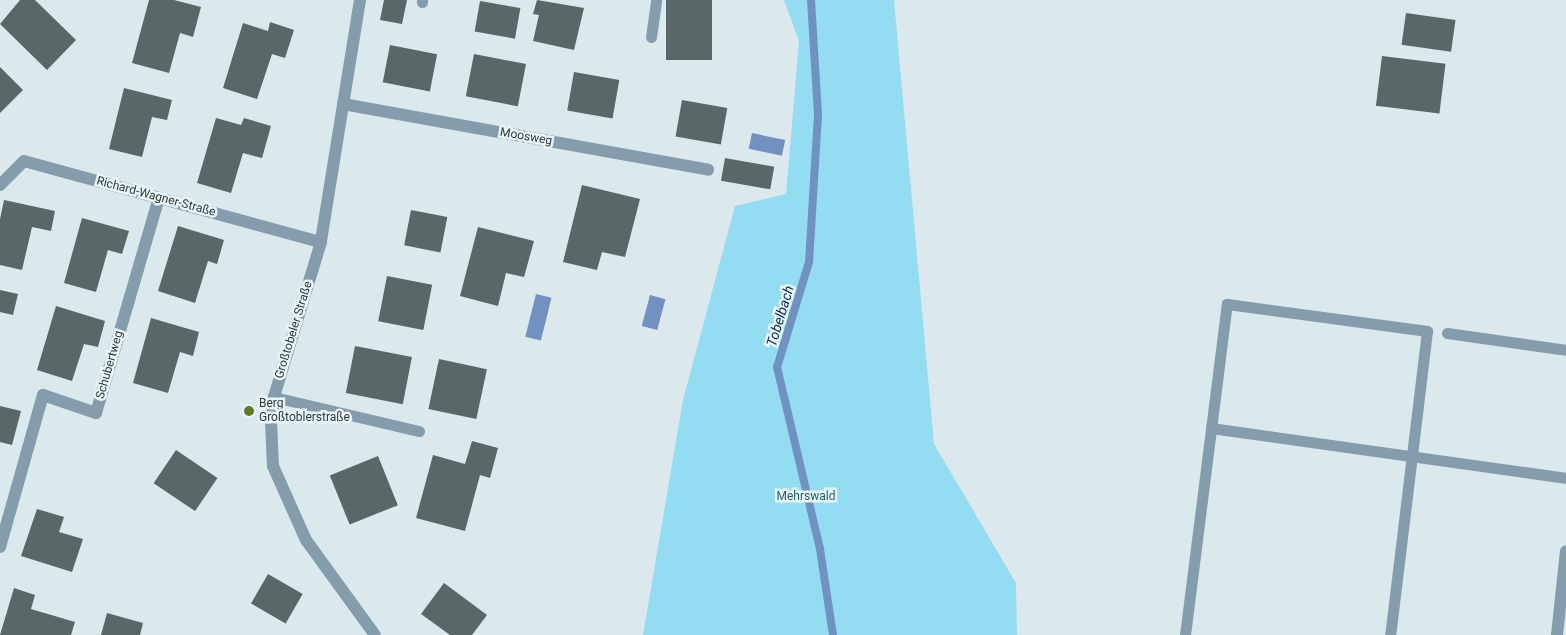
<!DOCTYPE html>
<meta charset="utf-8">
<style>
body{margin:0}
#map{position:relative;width:1566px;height:635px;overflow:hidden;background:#dbe9ed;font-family:Roboto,sans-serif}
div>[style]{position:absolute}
.green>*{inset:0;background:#94dcf1}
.water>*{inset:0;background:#7192c0;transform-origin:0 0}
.stream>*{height:8px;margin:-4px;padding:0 4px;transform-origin:4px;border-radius:4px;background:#7192c0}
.building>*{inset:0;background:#5a6768;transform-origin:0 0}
.service>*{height:11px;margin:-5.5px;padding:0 5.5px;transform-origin:5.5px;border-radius:5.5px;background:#849cac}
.minor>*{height:12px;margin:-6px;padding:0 6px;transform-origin:6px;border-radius:6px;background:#849cac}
.dots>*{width:14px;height:14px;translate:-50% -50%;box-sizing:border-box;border:2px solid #e8f6fa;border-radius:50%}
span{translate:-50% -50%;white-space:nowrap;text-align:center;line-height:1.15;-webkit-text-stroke:5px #e8f6fa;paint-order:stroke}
.street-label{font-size:12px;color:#313638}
.poi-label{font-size:12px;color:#313638}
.left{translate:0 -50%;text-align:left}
.park-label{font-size:12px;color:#235f6f}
.water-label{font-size:14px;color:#082955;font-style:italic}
</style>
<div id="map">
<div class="green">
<i style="clip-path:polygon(784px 0,894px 0,934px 444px,1016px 583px,1017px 635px,643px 635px,683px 400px,735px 206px,786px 194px,799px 41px)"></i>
</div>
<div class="water">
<i style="left:752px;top:133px;width:34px;height:16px;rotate:12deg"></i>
<i style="left:536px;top:294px;width:16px;height:44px;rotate:14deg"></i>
<i style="left:650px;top:295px;width:16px;height:32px;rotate:15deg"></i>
</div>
<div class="stream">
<i style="left:811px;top:0;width:115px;rotate:86.5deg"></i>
<i style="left:818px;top:115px;width:147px;rotate:93.5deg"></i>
<i style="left:809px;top:262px;width:110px;rotate:106.9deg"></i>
<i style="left:777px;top:367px;width:187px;rotate:76.7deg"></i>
<i style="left:820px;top:549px;width:87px;rotate:81.4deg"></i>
</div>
<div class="building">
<i style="clip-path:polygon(20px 0,35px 0,76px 40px,47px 70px,0 24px)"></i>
<i style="clip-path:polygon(149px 0,174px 0,201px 7px,193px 37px,180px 33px,169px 73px,132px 63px)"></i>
<i style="clip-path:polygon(384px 0,407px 0,402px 24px,380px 20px)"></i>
<i style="clip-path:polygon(537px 0,584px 8px,574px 50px,533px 41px,539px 15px,533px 14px)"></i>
<i style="left:666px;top:0;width:46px;height:60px"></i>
<i style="left:480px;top:1px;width:41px;height:31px;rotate:10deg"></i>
<i style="left:1406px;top:13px;width:50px;height:32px;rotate:8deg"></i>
<i style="clip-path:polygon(270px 22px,294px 30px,285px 58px,272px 54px,257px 99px,223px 88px,243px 23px,268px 31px)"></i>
<i style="left:390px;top:45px;width:48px;height:38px;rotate:11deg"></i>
<i style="left:474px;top:54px;width:53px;height:43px;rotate:11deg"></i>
<i style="left:1382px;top:56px;width:64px;height:50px;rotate:7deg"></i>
<i style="clip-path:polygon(0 67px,23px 90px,0 113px)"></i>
<i style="left:574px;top:72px;width:46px;height:39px;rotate:10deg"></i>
<i style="clip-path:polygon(124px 88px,172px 100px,167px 120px,152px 117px,142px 157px,109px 149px)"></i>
<i style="left:682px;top:100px;width:46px;height:37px;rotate:10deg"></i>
<i style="clip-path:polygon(216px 118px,241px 125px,244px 118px,271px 126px,262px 158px,243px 153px,231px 193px,197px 183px)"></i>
<i style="left:725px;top:158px;width:50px;height:23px;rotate:10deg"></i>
<i style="clip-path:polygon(582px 185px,640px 199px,625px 257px,602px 252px,597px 270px,563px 262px)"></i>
<i style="clip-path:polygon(4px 200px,55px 211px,51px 231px,32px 227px,22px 270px,0 265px,0 219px)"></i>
<i style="left:411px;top:210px;width:37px;height:36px;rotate:11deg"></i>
<i style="clip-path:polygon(82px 218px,129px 231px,122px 254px,108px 250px,96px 292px,64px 283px)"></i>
<i style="clip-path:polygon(178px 226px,224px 240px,217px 264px,208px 261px,195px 303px,158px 291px)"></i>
<i style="clip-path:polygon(478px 227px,534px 241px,524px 277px,506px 273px,498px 306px,460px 296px)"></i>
<i style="left:387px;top:276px;width:46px;height:46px;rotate:11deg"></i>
<i style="clip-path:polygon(0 290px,18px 294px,13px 315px,0 312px)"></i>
<i style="clip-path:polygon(56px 306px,105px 321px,98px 347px,84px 344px,72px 381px,37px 370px)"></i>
<i style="clip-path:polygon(151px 318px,199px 332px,193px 356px,180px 352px,168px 393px,133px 383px)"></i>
<i style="left:355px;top:346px;width:58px;height:48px;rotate:11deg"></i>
<i style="left:439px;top:359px;width:49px;height:51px;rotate:12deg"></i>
<i style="clip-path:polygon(0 406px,21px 411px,12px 445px,0 442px)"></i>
<i style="clip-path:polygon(472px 441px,498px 448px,490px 478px,480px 475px,465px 531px,416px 518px,433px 455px,465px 464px)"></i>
<i style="left:176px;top:450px;width:50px;height:40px;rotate:34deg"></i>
<i style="left:378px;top:456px;width:53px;height:52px;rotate:68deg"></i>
<i style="clip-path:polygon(37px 509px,64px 517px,59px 532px,83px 539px,72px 572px,21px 556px)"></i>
<i style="left:268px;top:574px;width:40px;height:34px;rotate:30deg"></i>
<i style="clip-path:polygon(444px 583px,487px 615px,472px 635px,450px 635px,421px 614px)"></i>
<i style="clip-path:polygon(14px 588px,35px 595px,31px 609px,75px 622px,71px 635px,0 635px)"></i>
<i style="clip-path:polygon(107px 613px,143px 623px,140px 635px,101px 635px)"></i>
</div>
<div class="service">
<i style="left:422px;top:2px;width:2px;rotate:-90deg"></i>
<i style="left:651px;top:37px;width:37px;rotate:-82deg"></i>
<i style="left:1447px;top:333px;width:120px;rotate:8.1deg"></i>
<i style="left:274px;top:397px;width:149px;rotate:13.2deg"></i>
<i style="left:1211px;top:428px;width:359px;rotate:8deg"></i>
<i style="left:1185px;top:635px;width:334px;rotate:-82.8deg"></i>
<i style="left:1227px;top:304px;width:202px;rotate:7.7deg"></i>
<i style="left:1427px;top:331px;width:306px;rotate:96.9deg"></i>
</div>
<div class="minor">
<i style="left:360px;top:0;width:245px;rotate:99.2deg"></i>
<i style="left:321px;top:242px;width:162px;rotate:106.9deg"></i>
<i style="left:274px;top:397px;width:25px;rotate:97deg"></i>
<i style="left:271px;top:422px;width:44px;rotate:87.4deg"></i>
<i style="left:273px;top:466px;width:81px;rotate:66deg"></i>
<i style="left:306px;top:540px;width:117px;rotate:54deg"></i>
<i style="left:343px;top:104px;width:371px;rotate:10.2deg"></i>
<i style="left:0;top:185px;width:34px;rotate:-45deg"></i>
<i style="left:24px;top:161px;width:308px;rotate:15.3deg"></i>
<i style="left:0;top:547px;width:158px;rotate:-74.2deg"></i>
<i style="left:43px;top:395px;width:56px;rotate:18.8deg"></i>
<i style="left:96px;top:413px;width:224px;rotate:-73.7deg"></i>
<i style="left:1557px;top:635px;width:84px;rotate:-83.9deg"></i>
</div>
<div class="dots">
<i style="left:249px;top:411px;background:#637828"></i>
</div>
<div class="street-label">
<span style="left:526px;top:137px;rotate:10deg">Moosweg</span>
<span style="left:156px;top:197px;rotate:15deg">Richard-Wagner-Straße</span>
<span style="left:294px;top:330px;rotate:-73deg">Großtobeler Straße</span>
<span style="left:110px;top:365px;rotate:-74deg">Schubertweg</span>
</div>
<div class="poi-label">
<span class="left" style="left:259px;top:411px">Berg<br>Großtoblerstraße</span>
</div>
<div class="park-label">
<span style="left:806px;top:497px">Mehrswald</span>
</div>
<div class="water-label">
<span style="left:780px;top:316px;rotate:-73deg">Tobelbach</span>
</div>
</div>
